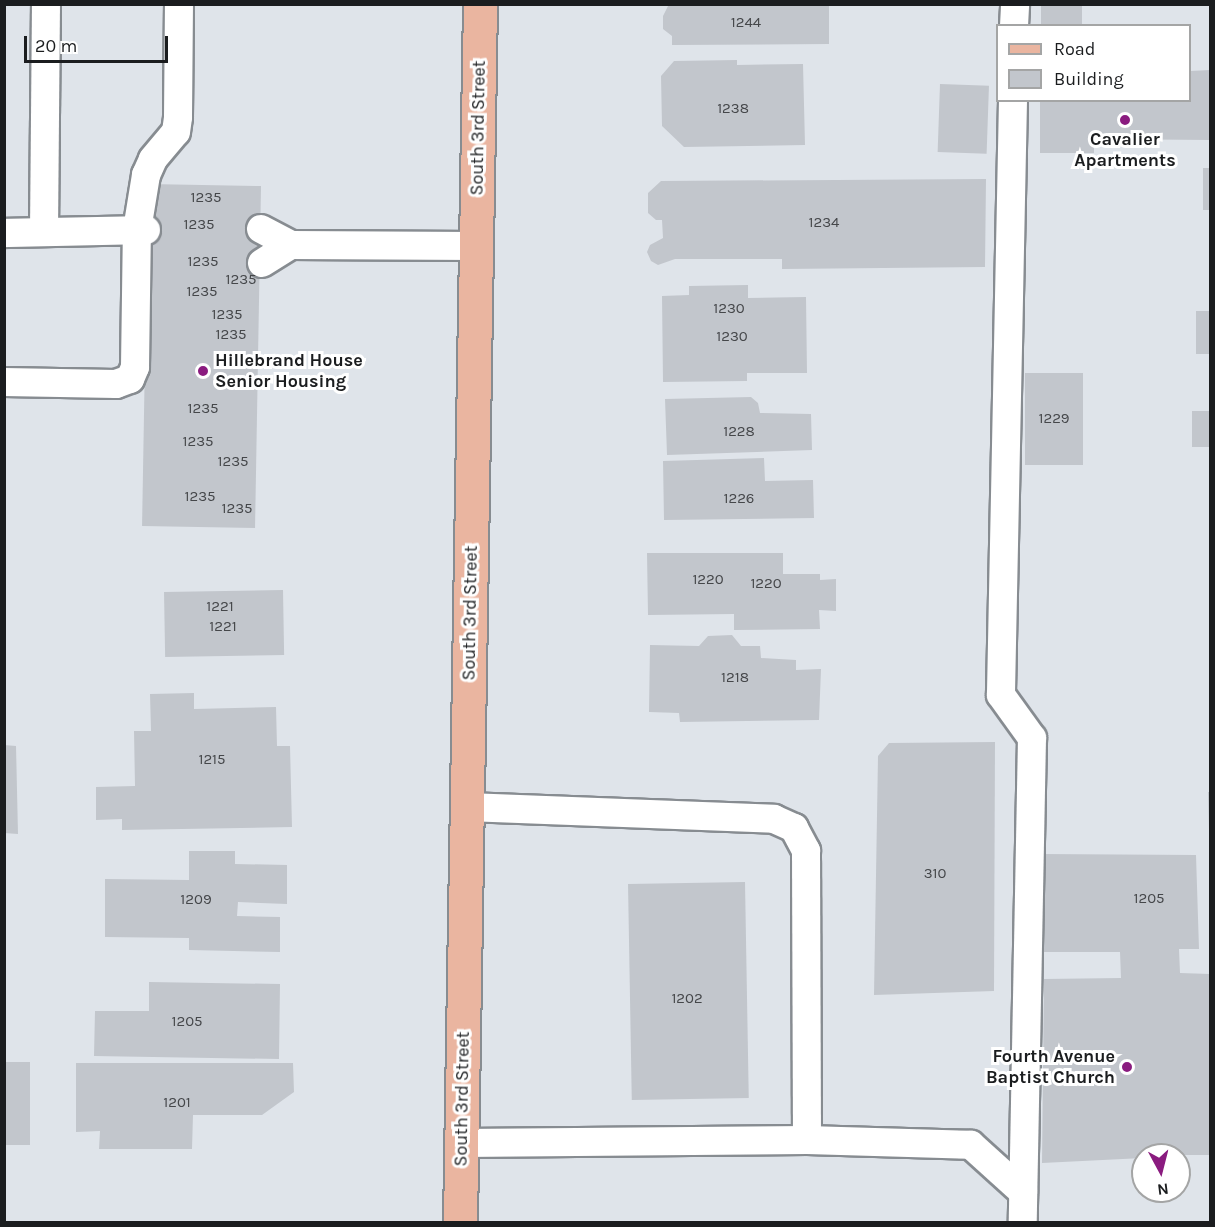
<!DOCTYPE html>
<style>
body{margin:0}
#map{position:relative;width:1215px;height:1227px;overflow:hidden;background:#dfe4ea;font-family:Karla,sans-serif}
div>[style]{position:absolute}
.building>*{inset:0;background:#c2c6cc;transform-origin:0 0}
.roads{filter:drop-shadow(2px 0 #878c91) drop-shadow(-2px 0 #878c91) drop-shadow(0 2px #878c91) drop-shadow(0 -2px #878c91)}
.lane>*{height:28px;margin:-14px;padding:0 14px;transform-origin:14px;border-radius:14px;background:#fff}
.primary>*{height:33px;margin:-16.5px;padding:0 16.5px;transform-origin:16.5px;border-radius:16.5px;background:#eab5a0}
.dots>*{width:16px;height:16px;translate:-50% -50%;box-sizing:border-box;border:3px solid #fff;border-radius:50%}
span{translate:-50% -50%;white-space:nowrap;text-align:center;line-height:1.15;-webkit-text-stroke:6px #fff;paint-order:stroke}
.number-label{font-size:15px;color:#45474a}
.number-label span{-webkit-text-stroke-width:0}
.street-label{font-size:18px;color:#1b1d1f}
.poi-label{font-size:18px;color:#1b1d1f;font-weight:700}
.left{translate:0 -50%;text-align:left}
.right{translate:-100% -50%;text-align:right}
.frame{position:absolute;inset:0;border:6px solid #1b1d1f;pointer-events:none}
.legend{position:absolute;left:996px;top:24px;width:195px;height:78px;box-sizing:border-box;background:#fff;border:2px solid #a4a5a5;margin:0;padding:8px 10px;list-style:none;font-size:18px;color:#1b1d1f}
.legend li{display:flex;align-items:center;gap:12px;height:30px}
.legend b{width:30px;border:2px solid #a4a5a5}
.north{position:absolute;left:1131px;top:1143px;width:60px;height:60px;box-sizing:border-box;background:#fff;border:2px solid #a4a5a5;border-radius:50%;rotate:173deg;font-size:16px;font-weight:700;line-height:24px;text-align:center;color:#1b1d1f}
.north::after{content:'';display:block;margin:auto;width:21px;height:27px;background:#8a1b7f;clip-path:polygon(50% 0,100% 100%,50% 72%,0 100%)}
.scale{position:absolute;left:24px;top:36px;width:144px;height:27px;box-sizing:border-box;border:3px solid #1b1d1f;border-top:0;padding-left:8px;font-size:18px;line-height:21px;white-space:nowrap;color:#1b1d1f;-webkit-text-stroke:4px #fff;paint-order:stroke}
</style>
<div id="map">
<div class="building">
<i style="clip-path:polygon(669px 4px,829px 4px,829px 44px,672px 45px,672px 36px,663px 29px,663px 16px)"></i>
<i style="left:1041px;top:4px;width:41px;height:22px"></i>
<i style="clip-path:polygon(737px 60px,737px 65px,803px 64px,805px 145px,684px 147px,662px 126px,661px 76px,674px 61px)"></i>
<i style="clip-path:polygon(1210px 70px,1210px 140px,1094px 139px,1094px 153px,1040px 153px,1040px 100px,1190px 100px,1190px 71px)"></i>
<i style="left:940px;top:84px;width:49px;height:68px;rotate:2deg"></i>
<i style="left:1210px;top:168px;width:42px;height:7px;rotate:90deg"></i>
<i style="clip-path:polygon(986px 179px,985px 267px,782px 269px,782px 259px,675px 259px,658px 265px,651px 261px,647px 252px,650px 245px,663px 238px,662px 220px,656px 220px,648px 213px,648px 193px,661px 181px)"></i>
<i style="left:261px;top:186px;width:342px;height:113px;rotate:91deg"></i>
<i style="clip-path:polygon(748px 285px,748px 298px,806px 297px,807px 373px,747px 373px,747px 381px,663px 382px,662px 296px,689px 295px,689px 286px)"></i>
<i style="left:1210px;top:311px;width:43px;height:14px;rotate:90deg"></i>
<i style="left:1083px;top:373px;width:92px;height:58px;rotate:90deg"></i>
<i style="clip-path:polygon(751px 397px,758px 403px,760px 413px,811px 414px,812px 450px,667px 455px,665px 399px)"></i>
<i style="left:1192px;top:411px;width:18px;height:36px"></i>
<i style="clip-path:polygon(764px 458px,765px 481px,813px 480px,814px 518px,664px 520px,663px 461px)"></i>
<i style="clip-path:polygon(647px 553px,783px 553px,783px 574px,820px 574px,820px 580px,836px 579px,836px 611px,819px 610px,820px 629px,734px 630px,734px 614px,648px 615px)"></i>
<i style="left:283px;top:590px;width:65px;height:119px;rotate:89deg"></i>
<i style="clip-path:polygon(732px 635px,741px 646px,760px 646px,761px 658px,796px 660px,796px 670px,821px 669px,819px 720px,680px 722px,679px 713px,649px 712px,650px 645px,699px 646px,708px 636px)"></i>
<i style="clip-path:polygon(194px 693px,194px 709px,276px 707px,277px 746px,290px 746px,292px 827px,122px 830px,122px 819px,96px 820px,96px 787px,135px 786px,134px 731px,151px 731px,150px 694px)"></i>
<i style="clip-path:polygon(995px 742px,994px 991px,874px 995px,878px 756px,889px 743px)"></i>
<i style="clip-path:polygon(4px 745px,16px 746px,18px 834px,4px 833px)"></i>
<i style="clip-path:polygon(1208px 792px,1210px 792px,1210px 830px,1209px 830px)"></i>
<i style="clip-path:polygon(189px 851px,235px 851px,235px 864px,287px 865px,287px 904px,238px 902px,237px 916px,280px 917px,280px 952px,189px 950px,189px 938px,105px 937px,105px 879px,189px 880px)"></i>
<i style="clip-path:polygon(1041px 854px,1196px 855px,1199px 949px,1179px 949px,1180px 973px,1210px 974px,1210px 1155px,1143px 1155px,1143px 1158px,1042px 1163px,1044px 979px,1121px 978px,1120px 952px,1041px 952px)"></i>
<i style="left:745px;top:882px;width:216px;height:117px;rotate:89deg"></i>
<i style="clip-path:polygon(149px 982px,280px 984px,279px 1059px,94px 1056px,95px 1011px,149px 1011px)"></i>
<i style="left:4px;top:1062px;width:26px;height:83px"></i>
<i style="clip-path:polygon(76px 1063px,293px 1063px,294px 1092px,262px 1115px,193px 1115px,192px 1149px,99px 1149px,100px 1131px,76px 1132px)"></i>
</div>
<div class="roads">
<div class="lane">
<i style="left:1014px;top:26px;width:22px;rotate:-87deg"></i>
<i style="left:1013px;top:100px;width:595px;rotate:91.16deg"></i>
<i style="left:1001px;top:695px;width:53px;rotate:54.2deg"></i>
<i style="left:1032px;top:738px;width:484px;rotate:91.1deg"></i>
<i style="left:261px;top:229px;width:34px;rotate:28deg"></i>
<i style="left:291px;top:245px;width:185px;rotate:0.3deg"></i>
<i style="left:44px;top:232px;width:228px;rotate:-89.5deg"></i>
<i style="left:4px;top:233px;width:142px;rotate:-1.2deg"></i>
<i style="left:262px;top:263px;width:34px;rotate:-32deg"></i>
<i style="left:4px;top:382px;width:112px;rotate:1deg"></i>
<i style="left:116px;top:384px;width:15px;rotate:-20deg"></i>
<i style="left:130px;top:379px;width:13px;rotate:-67deg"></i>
<i style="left:135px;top:367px;width:137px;rotate:-89.2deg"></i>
<i style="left:137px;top:230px;width:56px;rotate:-80.7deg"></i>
<i style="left:146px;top:175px;width:17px;rotate:-66deg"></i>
<i style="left:153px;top:159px;width:35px;rotate:-50deg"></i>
<i style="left:176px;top:132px;width:15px;rotate:-82deg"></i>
<i style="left:178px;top:117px;width:113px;rotate:-89.5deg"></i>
<i style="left:467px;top:807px;width:307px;rotate:2.2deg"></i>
<i style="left:774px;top:819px;width:22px;rotate:24deg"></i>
<i style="left:794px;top:828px;width:26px;rotate:62deg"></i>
<i style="left:806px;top:851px;width:289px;rotate:89.8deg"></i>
<i style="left:462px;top:1143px;width:345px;rotate:-0.5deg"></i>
<i style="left:807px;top:1140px;width:164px;rotate:1.7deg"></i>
<i style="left:971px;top:1145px;width:70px;rotate:42.1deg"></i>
</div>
<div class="primary">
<i style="left:460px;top:1222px;width:1218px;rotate:-89.06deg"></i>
</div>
</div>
<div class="dots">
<i style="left:1125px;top:120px;background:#8a1b7f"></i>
<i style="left:203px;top:371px;background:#8a1b7f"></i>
<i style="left:1127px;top:1067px;background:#8a1b7f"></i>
</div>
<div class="number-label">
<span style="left:746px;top:23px">1244</span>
<span style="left:733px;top:109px">1238</span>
<span style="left:206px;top:198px">1235</span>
<span style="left:824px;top:223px">1234</span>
<span style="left:199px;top:225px">1235</span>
<span style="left:203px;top:262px">1235</span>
<span style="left:241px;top:280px">1235</span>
<span style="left:202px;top:292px">1235</span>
<span style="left:729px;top:309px">1230</span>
<span style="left:227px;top:315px">1235</span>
<span style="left:231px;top:335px">1235</span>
<span style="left:732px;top:337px">1230</span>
<span style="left:203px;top:409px">1235</span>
<span style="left:1054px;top:419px">1229</span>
<span style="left:739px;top:432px">1228</span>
<span style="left:198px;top:442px">1235</span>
<span style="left:233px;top:462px">1235</span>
<span style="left:200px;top:497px">1235</span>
<span style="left:739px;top:499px">1226</span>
<span style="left:237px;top:509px">1235</span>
<span style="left:708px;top:580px">1220</span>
<span style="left:766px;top:584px">1220</span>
<span style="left:220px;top:607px">1221</span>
<span style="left:223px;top:627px">1221</span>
<span style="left:735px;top:678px">1218</span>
<span style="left:212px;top:760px">1215</span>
<span style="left:935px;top:874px">310</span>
<span style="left:1149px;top:899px">1205</span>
<span style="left:196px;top:900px">1209</span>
<span style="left:687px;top:999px">1202</span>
<span style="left:187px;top:1022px">1205</span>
<span style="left:177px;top:1103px">1201</span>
</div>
<div class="street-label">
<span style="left:478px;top:128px;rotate:-89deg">South 3rd Street</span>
<span style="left:470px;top:613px;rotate:-89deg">South 3rd Street</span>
<span style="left:462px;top:1099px;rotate:-89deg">South 3rd Street</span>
</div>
<div class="poi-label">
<span style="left:1125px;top:150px">Cavalier<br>Apartments</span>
<span class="left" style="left:215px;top:371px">Hillebrand House<br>Senior Housing</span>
<span class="right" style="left:1115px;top:1067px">Fourth Avenue<br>Baptist Church</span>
</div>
<div class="frame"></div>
<ul class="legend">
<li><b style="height:8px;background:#eab5a0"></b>Road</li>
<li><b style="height:16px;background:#c2c6cc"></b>Building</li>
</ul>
<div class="north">N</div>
<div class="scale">20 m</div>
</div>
